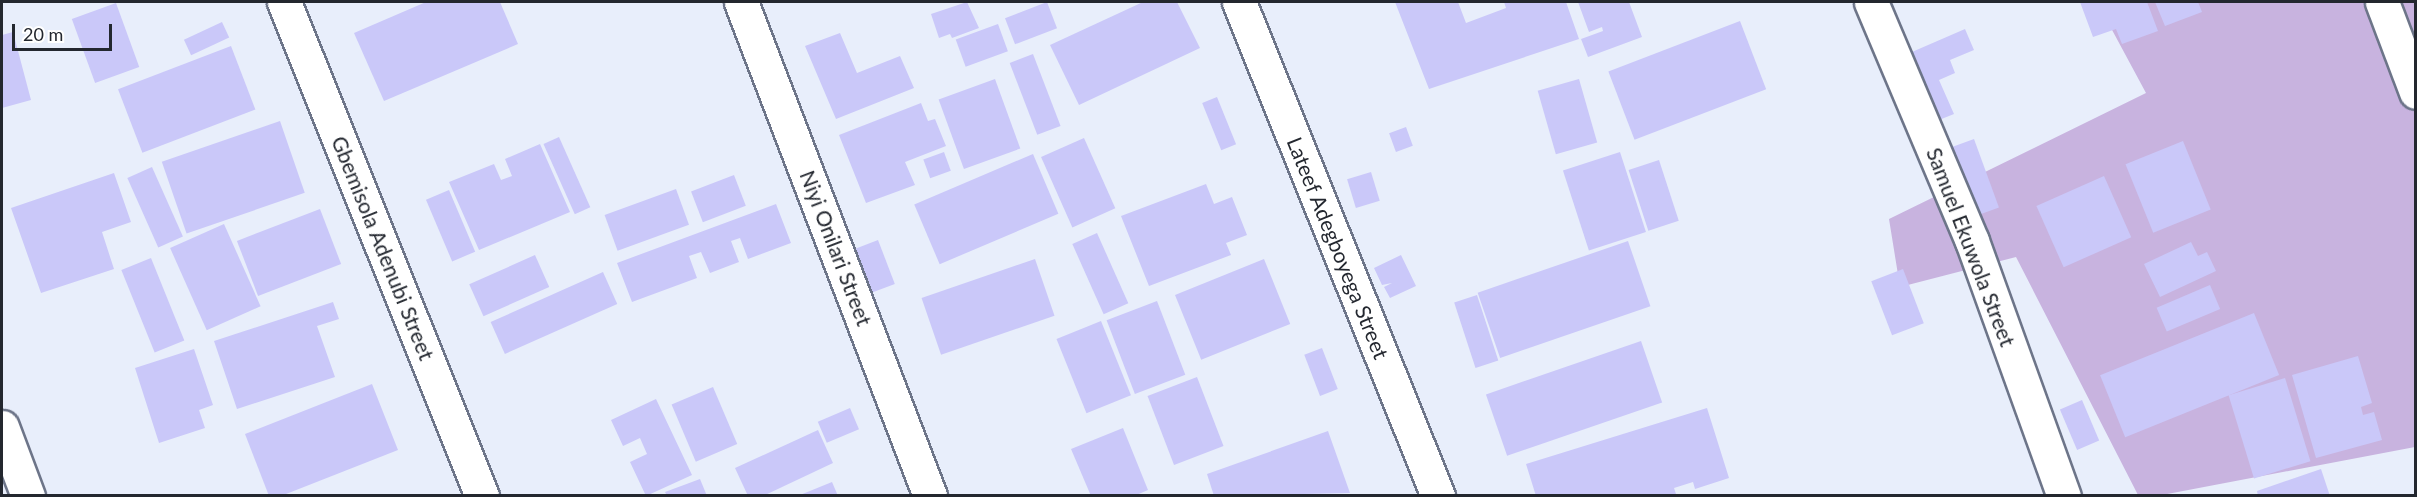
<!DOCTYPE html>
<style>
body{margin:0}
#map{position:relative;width:2417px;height:497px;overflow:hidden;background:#e8eefb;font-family:Lato,sans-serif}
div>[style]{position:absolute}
.green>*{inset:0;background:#c8b3df}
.building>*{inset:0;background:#cac8f9;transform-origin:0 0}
.roads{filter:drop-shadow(2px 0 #6d7589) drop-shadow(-2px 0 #6d7589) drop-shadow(0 2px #6d7589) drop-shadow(0 -2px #6d7589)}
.minor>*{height:33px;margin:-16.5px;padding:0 16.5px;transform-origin:16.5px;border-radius:16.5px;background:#fff}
span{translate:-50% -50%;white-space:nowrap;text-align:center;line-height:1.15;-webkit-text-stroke:4.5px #fff;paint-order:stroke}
.street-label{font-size:21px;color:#23272f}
.frame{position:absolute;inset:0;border:3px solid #23272f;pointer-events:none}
.scale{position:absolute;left:12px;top:24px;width:100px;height:27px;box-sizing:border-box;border:3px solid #23272f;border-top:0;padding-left:8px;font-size:18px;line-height:21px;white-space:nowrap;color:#23272f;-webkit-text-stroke:4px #fff;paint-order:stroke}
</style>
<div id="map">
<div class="green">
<i style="clip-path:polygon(2097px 2px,2415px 2px,2415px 447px,2162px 495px,2138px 495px,2016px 257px,1900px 287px,1889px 219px,2146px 93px)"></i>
</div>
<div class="building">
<i style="clip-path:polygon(426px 2px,500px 2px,518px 44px,384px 101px,354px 33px)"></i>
<i style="clip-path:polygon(967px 2px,979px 28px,952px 38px,950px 34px,939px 38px,931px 14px)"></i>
<i style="left:1047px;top:2px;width:28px;height:45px;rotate:69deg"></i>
<i style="clip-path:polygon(1143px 2px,1177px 2px,1200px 48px,1079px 105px,1050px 45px)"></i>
<i style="clip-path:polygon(1395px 2px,1458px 2px,1466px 23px,1506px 8px,1504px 2px,1566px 2px,1579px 39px,1429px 89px)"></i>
<i style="clip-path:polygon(1578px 2px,1629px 2px,1642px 37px,1588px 57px,1581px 39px,1603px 31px,1602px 27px,1589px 32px)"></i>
<i style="clip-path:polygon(2080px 2px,2147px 2px,2158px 31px,2122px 44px,2116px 29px,2093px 37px)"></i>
<i style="clip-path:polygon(2155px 2px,2198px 2px,2202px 12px,2165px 26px)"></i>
<i style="left:116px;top:3px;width:68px;height:47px;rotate:70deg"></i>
<i style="left:1740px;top:21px;width:73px;height:141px;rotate:69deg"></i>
<i style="left:222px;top:22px;width:17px;height:42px;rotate:65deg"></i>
<i style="left:998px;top:24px;width:29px;height:45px;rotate:70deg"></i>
<i style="clip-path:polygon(1965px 29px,1974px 50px,1950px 60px,1955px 73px,1939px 80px,1954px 114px,1934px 122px,1905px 55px)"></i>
<i style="clip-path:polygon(13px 32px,31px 100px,2px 108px,2px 35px)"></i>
<i style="clip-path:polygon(840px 33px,857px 73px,900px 56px,914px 88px,836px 119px,805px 46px)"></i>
<i style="left:231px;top:46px;width:68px;height:121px;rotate:69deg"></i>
<i style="left:1033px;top:54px;width:77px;height:25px;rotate:69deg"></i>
<i style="left:995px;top:79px;width:74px;height:60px;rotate:70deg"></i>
<i style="left:1579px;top:79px;width:66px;height:43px;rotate:74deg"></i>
<i style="left:1217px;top:97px;width:51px;height:16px;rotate:68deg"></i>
<i style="clip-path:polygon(921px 103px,928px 121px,935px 119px,946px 146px,905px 162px,915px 185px,866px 203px,839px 135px)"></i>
<i style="left:280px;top:121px;width:76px;height:125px;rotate:71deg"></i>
<i style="left:1406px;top:127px;width:20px;height:18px;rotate:70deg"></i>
<i style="left:559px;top:137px;width:77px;height:17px;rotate:66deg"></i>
<i style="left:1084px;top:138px;width:77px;height:47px;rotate:66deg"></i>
<i style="left:1974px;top:139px;width:73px;height:30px;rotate:70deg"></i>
<i style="left:2183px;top:141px;width:74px;height:62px;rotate:68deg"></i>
<i style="clip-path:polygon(540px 144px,570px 212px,479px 250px,449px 182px,494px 164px,501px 180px,512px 176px,505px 159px)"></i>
<i style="left:944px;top:152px;width:20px;height:22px;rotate:70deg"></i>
<i style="left:1620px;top:152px;width:84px;height:60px;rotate:72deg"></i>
<i style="left:1033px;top:154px;width:65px;height:129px;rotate:67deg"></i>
<i style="left:1659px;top:160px;width:64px;height:32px;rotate:72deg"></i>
<i style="left:152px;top:167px;width:76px;height:27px;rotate:66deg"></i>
<i style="left:1371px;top:172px;width:30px;height:25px;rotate:73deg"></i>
<i style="clip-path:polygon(114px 173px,131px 222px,102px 232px,114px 269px,41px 293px,11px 208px)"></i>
<i style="left:734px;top:175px;width:33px;height:46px;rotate:69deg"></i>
<i style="left:2104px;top:176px;width:67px;height:74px;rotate:66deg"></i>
<i style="clip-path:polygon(1206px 184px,1214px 204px,1232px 197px,1247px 235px,1226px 243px,1231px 255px,1149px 286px,1121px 216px)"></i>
<i style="left:676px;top:189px;width:38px;height:76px;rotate:70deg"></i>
<i style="left:449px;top:190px;width:67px;height:25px;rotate:67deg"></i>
<i style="clip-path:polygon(776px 204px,791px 243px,748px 259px,740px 238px,731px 241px,739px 262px,710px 273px,701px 252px,689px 256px,697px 278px,632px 302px,617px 263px)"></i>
<i style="left:320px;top:209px;width:59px;height:89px;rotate:69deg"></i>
<i style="left:224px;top:224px;width:90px;height:59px;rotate:66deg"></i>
<i style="left:1097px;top:233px;width:77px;height:27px;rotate:66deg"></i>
<i style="left:878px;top:240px;width:47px;height:25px;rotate:69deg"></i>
<i style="left:1628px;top:241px;width:69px;height:159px;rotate:71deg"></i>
<i style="clip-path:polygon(2191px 242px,2198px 256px,2207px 252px,2216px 271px,2160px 297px,2144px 264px)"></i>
<i style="left:535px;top:255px;width:35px;height:72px;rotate:66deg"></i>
<i style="clip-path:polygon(1401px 255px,1416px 286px,1390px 298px,1384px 287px,1392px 283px,1382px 285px,1374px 268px)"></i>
<i style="left:151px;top:258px;width:89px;height:32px;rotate:68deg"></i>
<i style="left:1035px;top:259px;width:60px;height:120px;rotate:71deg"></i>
<i style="left:1264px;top:259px;width:70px;height:96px;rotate:68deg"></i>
<i style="left:1903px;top:269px;width:58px;height:34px;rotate:69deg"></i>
<i style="left:603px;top:272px;width:35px;height:123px;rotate:66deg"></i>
<i style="left:2210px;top:285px;width:26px;height:58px;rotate:67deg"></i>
<i style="left:1477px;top:295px;width:69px;height:24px;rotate:72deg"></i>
<i style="left:1157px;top:301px;width:79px;height:54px;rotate:69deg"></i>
<i style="clip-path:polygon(333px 302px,339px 319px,317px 326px,335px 377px,237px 409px,214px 341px)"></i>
<i style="left:2254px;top:313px;width:67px;height:166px;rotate:68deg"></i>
<i style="left:1101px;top:321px;width:80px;height:48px;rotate:68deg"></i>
<i style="left:1641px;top:341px;width:65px;height:164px;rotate:71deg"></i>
<i style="left:1322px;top:348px;width:44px;height:19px;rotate:69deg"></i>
<i style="clip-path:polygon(194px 349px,213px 405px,199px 410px,205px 428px,159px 443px,135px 368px)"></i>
<i style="clip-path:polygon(2358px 356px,2372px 403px,2361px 407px,2363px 415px,2374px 412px,2382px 440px,2316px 458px,2292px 375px)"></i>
<i style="left:1197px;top:377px;width:74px;height:53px;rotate:69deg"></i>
<i style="left:2285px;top:378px;width:87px;height:59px;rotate:73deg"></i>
<i style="clip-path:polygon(372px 384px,398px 450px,281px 496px,269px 496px,245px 434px)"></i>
<i style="left:713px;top:387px;width:62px;height:45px;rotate:67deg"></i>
<i style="clip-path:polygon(656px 399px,692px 475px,646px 496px,630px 462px,647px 454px,640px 438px,623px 446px,611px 420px)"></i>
<i style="left:2082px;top:400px;width:44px;height:24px;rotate:67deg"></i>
<i style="left:850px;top:408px;width:23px;height:35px;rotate:67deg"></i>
<i style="clip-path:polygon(1707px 408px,1729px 478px,1695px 489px,1693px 482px,1674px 488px,1676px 494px,1671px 496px,1536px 496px,1526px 464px)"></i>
<i style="clip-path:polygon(1123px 428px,1148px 490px,1134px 496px,1091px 496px,1071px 449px)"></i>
<i style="clip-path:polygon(818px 430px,833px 463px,763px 496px,748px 496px,735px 468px)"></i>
<i style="clip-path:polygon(1328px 431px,1350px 493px,1214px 496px,1207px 474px)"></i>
<i style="clip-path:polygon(2321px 469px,2330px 496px,2258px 496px,2257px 491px)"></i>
<i style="clip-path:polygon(700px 479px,707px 496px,667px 496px,665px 492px)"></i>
<i style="clip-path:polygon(832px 482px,838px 496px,800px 496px,800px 495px)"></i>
</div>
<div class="roads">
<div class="minor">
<i style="left:284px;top:2px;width:532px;rotate:68.16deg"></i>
<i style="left:741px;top:2px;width:529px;rotate:69.06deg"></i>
<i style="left:1239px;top:2px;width:533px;rotate:68.06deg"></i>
<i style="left:1871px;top:2px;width:259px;rotate:67.1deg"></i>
<i style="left:1972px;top:241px;width:271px;rotate:70.2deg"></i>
<i style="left:2382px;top:2px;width:96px;rotate:69.3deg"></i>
<i style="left:2px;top:427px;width:74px;rotate:69.4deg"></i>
</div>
</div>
<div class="street-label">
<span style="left:1971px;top:247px;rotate:69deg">Samuel Ekuwola Street</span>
<span style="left:383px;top:248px;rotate:68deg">Gbemisola Adenubi Street</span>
<span style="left:836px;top:248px;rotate:69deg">Niyi Onilari Street</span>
<span style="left:1338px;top:248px;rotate:68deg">Lateef Adegboyega Street</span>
</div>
<div class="frame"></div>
<div class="scale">20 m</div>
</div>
